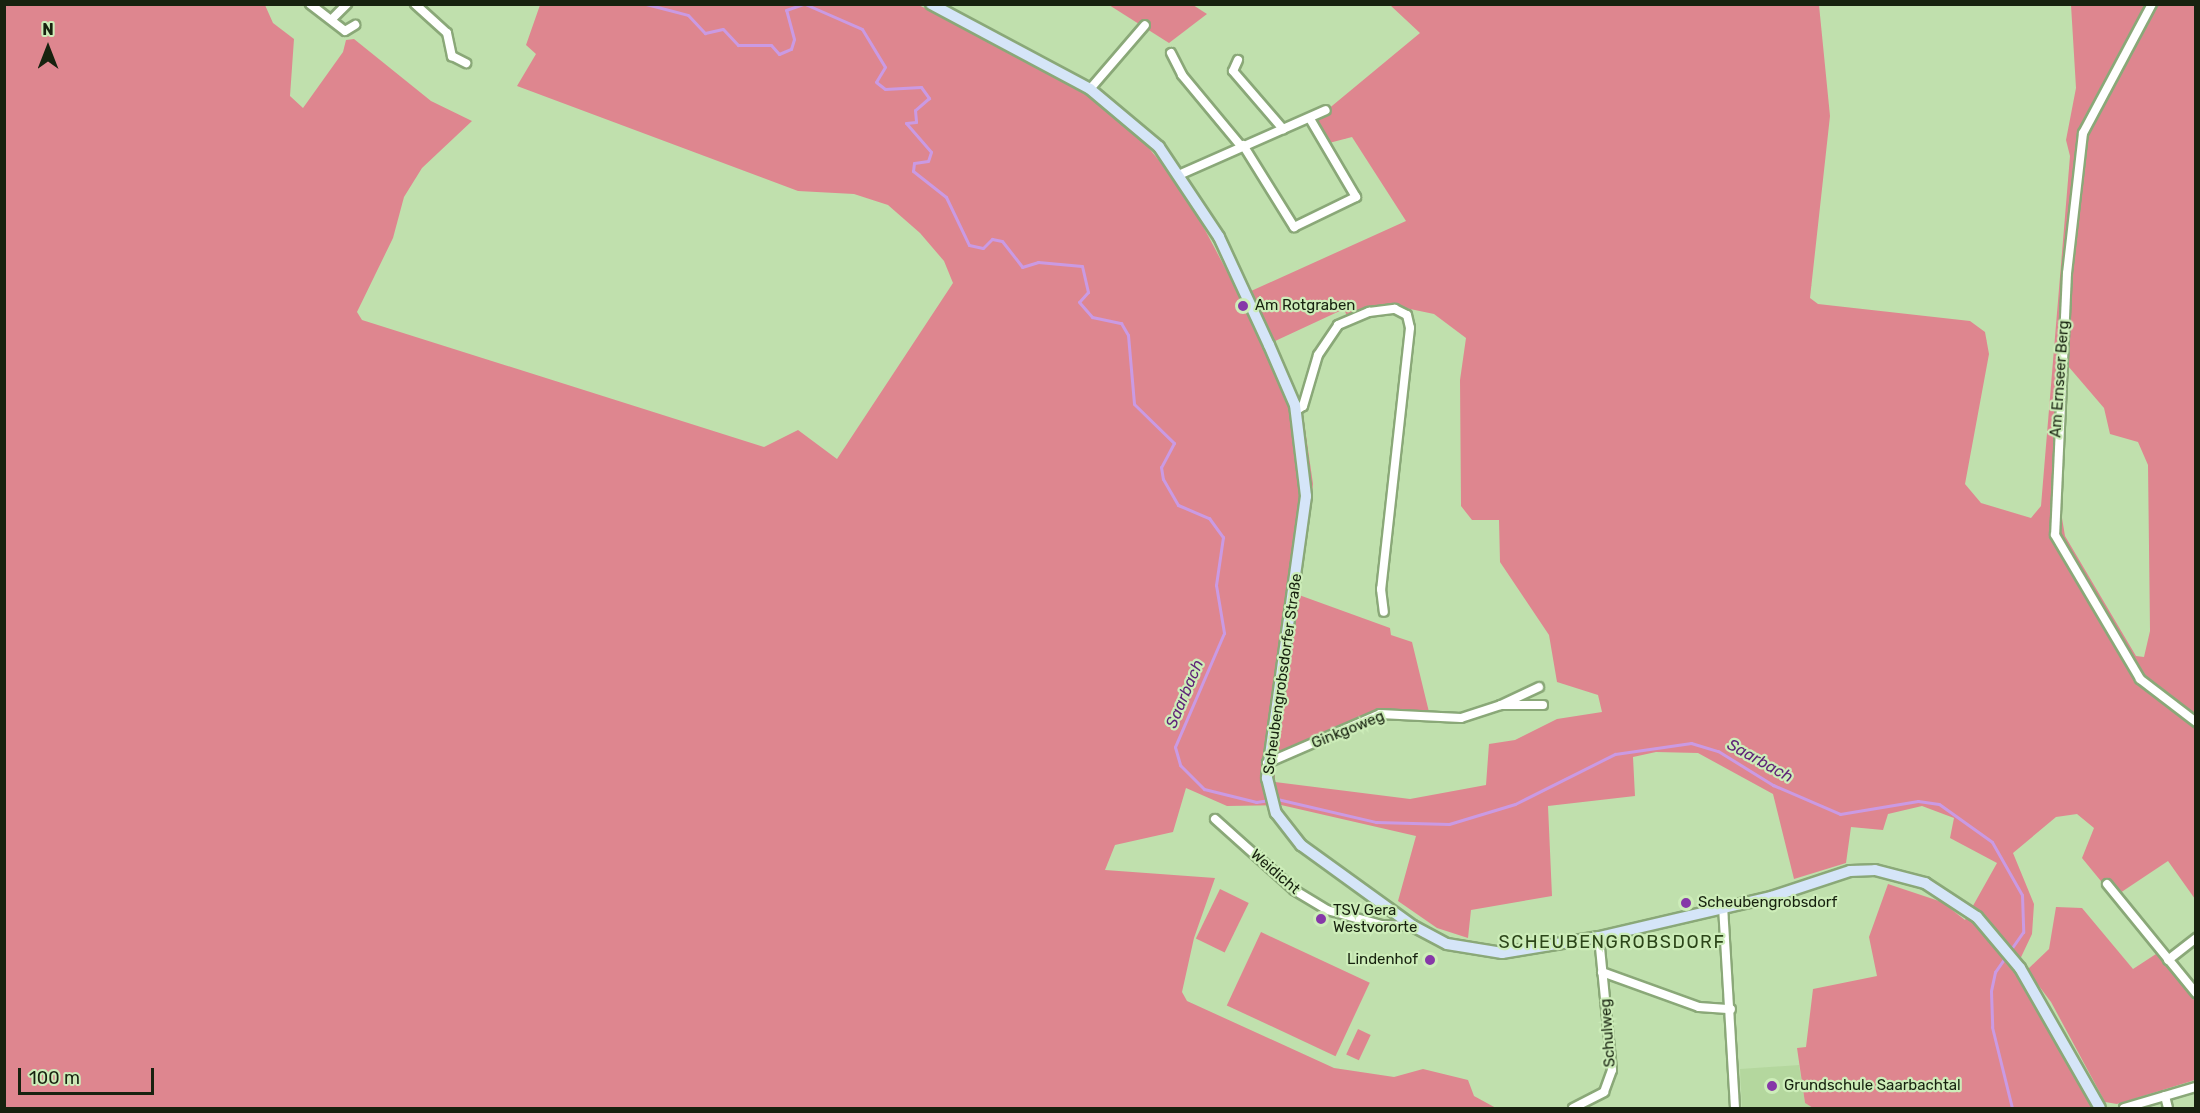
<!DOCTYPE html>
<meta charset="utf-8">
<style>
body{margin:0}
#map{position:relative;width:2200px;height:1113px;overflow:hidden;background:#c0e0ad;font-family:Rubik,sans-serif}
div>[style]{position:absolute}
.built>*{inset:0;background:#b4d79e}
.green>*{inset:0;background:#de868f;transform-origin:0 0}
.stream>*{height:3px;margin:-1.5px;padding:0 1.5px;transform-origin:1.5px;border-radius:1.5px;background:#ca9ae3}
.roads{filter:drop-shadow(2px 0 #8aa878) drop-shadow(-2px 0 #8aa878) drop-shadow(0 2px #8aa878) drop-shadow(0 -2px #8aa878)}
.minor>*{height:8px;margin:-4px;padding:0 4px;transform-origin:4px;border-radius:4px;background:#fff}
.secondary>*{height:10px;margin:-5px;padding:0 5px;transform-origin:5px;border-radius:5px;background:#d5e5f8}
.dots>*{width:16px;height:16px;translate:-50% -50%;box-sizing:border-box;border:3px solid #cdedb9;border-radius:50%}
span{translate:-50% -50%;white-space:nowrap;text-align:center;line-height:1.15;-webkit-text-stroke:4.5px #cdedb9;paint-order:stroke}
.poi-label{font-size:15px;color:#17220f}
.left{translate:0 -50%;text-align:left}
.right{translate:-100% -50%;text-align:right}
.street-label{font-size:15px;color:#17220f}
.water-label{font-size:16px;color:#5f2478;font-style:italic}
.quarter-label{font-size:18px;color:#2c4519;letter-spacing:1.5px}
.frame{position:absolute;inset:0;border:6px solid #17220f;pointer-events:none}
.north{position:absolute;left:18px;top:18px;width:60px;height:60px;-webkit-text-stroke:4px #cdedb9;paint-order:stroke;rotate:0deg;font-size:16px;font-weight:700;line-height:24px;text-align:center;color:#17220f}
.north::after{content:'';display:block;margin:auto;width:21px;height:27px;background:#17220f;clip-path:polygon(50% 0,100% 100%,50% 72%,0 100%)}
.scale{position:absolute;left:18px;top:1068px;width:136px;height:27px;box-sizing:border-box;border:3px solid #17220f;border-top:0;padding-left:8px;font-size:18px;line-height:21px;white-space:nowrap;color:#17220f;-webkit-text-stroke:4px #cdedb9;paint-order:stroke}
</style>
<div id="map">
<div class="built">
<i style="clip-path:polygon(1799px 1065px,1805px 1103px,1813px 1108px,1742px 1108px,1740px 1069px)"></i>
</div>
<div class="green">
<i style="clip-path:polygon(evenodd,916px 4px,985px 35px,1084px 92px,1129px 124px,1185px 192px,1240px 296px,1406px 221px,1352px 137px,1329px 143px,1315px 120px,1420px 33px,1390px 5px,1819px 5px,1830px 116px,1810px 298px,1818px 304px,1970px 321px,1985px 332px,1989px 354px,1965px 484px,1981px 503px,2031px 518px,2041px 506px,2070px 156px,2066px 140px,2076px 88px,2071px 5px,2195px 5px,2195px 899px,2168px 861px,2114px 897px,2082px 858px,2094px 828px,2077px 814px,2056px 817px,2013px 853px,2034px 904px,2032px 934px,2014px 972px,2092px 1108px,1813px 1108px,1805px 1103px,1797px 1048px,1806px 1047px,1813px 989px,1877px 976px,1869px 937px,1888px 884px,1942px 902px,1965px 920px,1997px 863px,1950px 838px,1954px 818px,1922px 806px,1888px 814px,1883px 830px,1851px 827px,1846px 863px,1794px 879px,1773px 794px,1698px 753px,1656px 752px,1633px 757px,1635px 796px,1548px 806px,1552px 896px,1471px 910px,1468px 938px,1437px 928px,1398px 901px,1416px 836px,1281px 805px,1227px 806px,1186px 788px,1173px 832px,1115px 845px,1105px 870px,1215px 878px,1194px 938px,1182px 992px,1187px 1001px,1334px 1068px,1394px 1077px,1423px 1069px,1468px 1080px,1474px 1096px,1496px 1108px,5px 1108px,5px 5px,265px 5px,273px 23px,294px 39px,290px 96px,303px 108px,343px 52px,346px 40px,354px 39px,431px 101px,472px 121px,422px 168px,404px 197px,393px 238px,357px 312px,362px 320px,764px 447px,798px 430px,837px 459px,953px 283px,944px 261px,920px 233px,888px 205px,854px 194px,798px 191px,517px 86px,536px 54px,526px 45px,540px 5px,916px 4px,1391px 305px,1434px 314px,1466px 338px,1460px 380px,1461px 506px,1472px 520px,1499px 520px,1500px 562px,1549px 635px,1557px 682px,1598px 695px,1602px 712px,1557px 719px,1515px 740px,1489px 744px,1486px 785px,1410px 799px,1275px 782px,1275px 756px,1381px 710px,1429px 712px,1412px 642px,1391px 635px,1390px 628px,1299px 595px,1313px 484px,1303px 415px,1273px 342px,1344px 309px,1347px 316px,1391px 305px,916px 4px,2068px 366px,2104px 408px,2110px 434px,2138px 442px,2148px 465px,2150px 631px,2144px 657px,2136px 656px,2065px 536px,2060px 506px,2068px 366px)"></i>
<i style="clip-path:polygon(1109px 5px,1193px 5px,1207px 14px,1169px 43px)"></i>
<i style="left:1220px;top:889px;width:32px;height:55px;rotate:26deg"></i>
<i style="clip-path:polygon(2056px 907px,2082px 908px,2133px 969px,2156px 954px,2195px 1001px,2195px 1080px,2117px 1104px,2105px 1102px,2051px 1002px,2027px 970px,2049px 949px)"></i>
<i style="left:1261px;top:932px;width:120px;height:81px;rotate:25deg"></i>
<i style="left:1358px;top:1029px;width:14px;height:28px;rotate:25deg"></i>
</div>
<div class="stream">
<i style="left:646px;top:4px;width:43px;rotate:14.7deg"></i>
<i style="left:688px;top:15px;width:25px;rotate:47deg"></i>
<i style="left:705px;top:33px;width:18px;rotate:-13deg"></i>
<i style="left:723px;top:29px;width:22px;rotate:47deg"></i>
<i style="left:738px;top:45px;width:33px"></i>
<i style="left:771px;top:45px;width:12px;rotate:48deg"></i>
<i style="left:779px;top:54px;width:13px;rotate:-23deg"></i>
<i style="left:791px;top:49px;width:10px;rotate:-73deg"></i>
<i style="left:794px;top:39px;width:30px;rotate:-105deg"></i>
<i style="left:786px;top:10px;width:18px;rotate:-19deg"></i>
<i style="left:805px;top:4px;width:62px;rotate:23.7deg"></i>
<i style="left:862px;top:29px;width:44px;rotate:58.8deg"></i>
<i style="left:885px;top:67px;width:17px;rotate:121deg"></i>
<i style="left:876px;top:82px;width:11px;rotate:38deg"></i>
<i style="left:885px;top:89px;width:36px;rotate:-3deg"></i>
<i style="left:921px;top:87px;width:14px;rotate:54deg"></i>
<i style="left:929px;top:98px;width:18px;rotate:139deg"></i>
<i style="left:915px;top:110px;width:12px;rotate:85deg"></i>
<i style="left:916px;top:122px;width:10px;rotate:174deg"></i>
<i style="left:906px;top:123px;width:38px;rotate:49deg"></i>
<i style="left:931px;top:152px;width:9px;rotate:108deg"></i>
<i style="left:928px;top:161px;width:14px;rotate:172deg"></i>
<i style="left:914px;top:163px;width:8px;rotate:97deg"></i>
<i style="left:913px;top:171px;width:42px;rotate:38.2deg"></i>
<i style="left:946px;top:197px;width:53px;rotate:64.4deg"></i>
<i style="left:969px;top:245px;width:14px;rotate:12deg"></i>
<i style="left:983px;top:248px;width:13px;rotate:-45deg"></i>
<i style="left:992px;top:239px;width:10px;rotate:11deg"></i>
<i style="left:1002px;top:241px;width:33px;rotate:52deg"></i>
<i style="left:1022px;top:267px;width:17px;rotate:-17deg"></i>
<i style="left:1038px;top:262px;width:44px;rotate:5.2deg"></i>
<i style="left:1082px;top:266px;width:27px;rotate:77deg"></i>
<i style="left:1088px;top:292px;width:13px;rotate:132deg"></i>
<i style="left:1079px;top:302px;width:20px;rotate:49deg"></i>
<i style="left:1092px;top:317px;width:30px;rotate:12deg"></i>
<i style="left:1121px;top:323px;width:14px;rotate:60deg"></i>
<i style="left:1128px;top:335px;width:69px;rotate:85deg"></i>
<i style="left:1134px;top:404px;width:56px;rotate:44.3deg"></i>
<i style="left:1174px;top:443px;width:27px;rotate:118deg"></i>
<i style="left:1161px;top:467px;width:12px;rotate:81deg"></i>
<i style="left:1163px;top:479px;width:30px;rotate:60deg"></i>
<i style="left:1178px;top:505px;width:34px;rotate:23deg"></i>
<i style="left:1209px;top:518px;width:24px;rotate:54deg"></i>
<i style="left:1223px;top:537px;width:49px;rotate:98.3deg"></i>
<i style="left:1216px;top:585px;width:49px;rotate:80.5deg"></i>
<i style="left:1224px;top:633px;width:124px;rotate:113.3deg"></i>
<i style="left:1175px;top:747px;width:19px;rotate:74deg"></i>
<i style="left:1180px;top:765px;width:34px;rotate:45deg"></i>
<i style="left:1204px;top:789px;width:54px;rotate:14deg"></i>
<i style="left:1256px;top:802px;width:14px;rotate:-8deg"></i>
<i style="left:1277px;top:799px;width:102px;rotate:13.1deg"></i>
<i style="left:1376px;top:822px;width:73px;rotate:1.6deg"></i>
<i style="left:1449px;top:824px;width:69px;rotate:-16.9deg"></i>
<i style="left:1515px;top:804px;width:112px;rotate:-26.6deg"></i>
<i style="left:1615px;top:754px;width:77px;rotate:-8.2deg"></i>
<i style="left:1691px;top:743px;width:28px;rotate:17deg"></i>
<i style="left:1718px;top:751px;width:65px;rotate:31.7deg"></i>
<i style="left:1773px;top:785px;width:73px;rotate:23.4deg"></i>
<i style="left:1840px;top:814px;width:79px;rotate:-9.5deg"></i>
<i style="left:1918px;top:801px;width:21px;rotate:8deg"></i>
<i style="left:1939px;top:804px;width:65px;rotate:35.6deg"></i>
<i style="left:1992px;top:842px;width:61px;rotate:60.5deg"></i>
<i style="left:2022px;top:895px;width:37px;rotate:88deg"></i>
<i style="left:2023px;top:932px;width:49px;rotate:125deg"></i>
<i style="left:1995px;top:972px;width:19px;rotate:102deg"></i>
<i style="left:1991px;top:991px;width:36px;rotate:88deg"></i>
<i style="left:1992px;top:1027px;width:83px;rotate:76.1deg"></i>
</div>
<div class="roads">
<div class="minor">
<i style="left:310px;top:4px;width:44px;rotate:37.6deg"></i>
<i style="left:345px;top:31px;width:12px;rotate:-31deg"></i>
<i style="left:415px;top:4px;width:43px;rotate:42.2deg"></i>
<i style="left:447px;top:33px;width:24px;rotate:78deg"></i>
<i style="left:452px;top:56px;width:16px;rotate:27deg"></i>
<i style="left:2152px;top:4px;width:146px;rotate:118.1deg"></i>
<i style="left:2083px;top:133px;width:141px;rotate:96.5deg"></i>
<i style="left:2067px;top:273px;width:262px;rotate:92.6deg"></i>
<i style="left:2055px;top:535px;width:167px;rotate:59.4deg"></i>
<i style="left:2140px;top:679px;width:71px;rotate:37.5deg"></i>
<i style="left:333px;top:18px;width:20px;rotate:-45deg"></i>
<i style="left:1171px;top:53px;width:25px;rotate:63deg"></i>
<i style="left:1182px;top:75px;width:92px;rotate:50.3deg"></i>
<i style="left:1238px;top:60px;width:12px;rotate:114deg"></i>
<i style="left:1233px;top:71px;width:77px;rotate:49.2deg"></i>
<i style="left:1090px;top:89px;width:84px;rotate:-49.3deg"></i>
<i style="left:1243px;top:145px;width:97px;rotate:58.1deg"></i>
<i style="left:1294px;top:227px;width:69px;rotate:-25.8deg"></i>
<i style="left:1356px;top:197px;width:91px;rotate:-120.5deg"></i>
<i style="left:1181px;top:174px;width:158px;rotate:-23.8deg"></i>
<i style="left:1297px;top:410px;width:7px;rotate:-34deg"></i>
<i style="left:1303px;top:406px;width:53px;rotate:-73.6deg"></i>
<i style="left:1318px;top:355px;width:36px;rotate:-56deg"></i>
<i style="left:1338px;top:325px;width:34px;rotate:-23deg"></i>
<i style="left:1369px;top:312px;width:26px;rotate:-7deg"></i>
<i style="left:1395px;top:309px;width:13px;rotate:27deg"></i>
<i style="left:1407px;top:315px;width:13px;rotate:77deg"></i>
<i style="left:1410px;top:328px;width:263px;rotate:96.3deg"></i>
<i style="left:1381px;top:589px;width:23px;rotate:83deg"></i>
<i style="left:1501px;top:705px;width:42px;rotate:-25.3deg"></i>
<i style="left:1267px;top:763px;width:123px;rotate:-23.4deg"></i>
<i style="left:1380px;top:714px;width:81px;rotate:2.8deg"></i>
<i style="left:1461px;top:718px;width:42px;rotate:-18deg"></i>
<i style="left:1501px;top:705px;width:42px"></i>
<i style="left:1215px;top:819px;width:106px;rotate:41.9deg"></i>
<i style="left:1294px;top:890px;width:39px;rotate:31deg"></i>
<i style="left:1327px;top:910px;width:57px;rotate:15.3deg"></i>
<i style="left:1382px;top:925px;width:29px;rotate:2deg"></i>
<i style="left:2107px;top:884px;width:141px;rotate:50.8deg"></i>
<i style="left:1723px;top:906px;width:202px;rotate:86.6deg"></i>
<i style="left:2168px;top:960px;width:36px;rotate:-38deg"></i>
<i style="left:1602px;top:972px;width:103px;rotate:19.8deg"></i>
<i style="left:1699px;top:1007px;width:32px;rotate:4deg"></i>
<i style="left:2165px;top:1096px;width:12px;rotate:76deg"></i>
<i style="left:1573px;top:1108px;width:35px;rotate:-27deg"></i>
<i style="left:1604px;top:1092px;width:23px;rotate:-70deg"></i>
<i style="left:1612px;top:1070px;width:134px;rotate:-95.6deg"></i>
<i style="left:2124px;top:1108px;width:75px;rotate:-16.3deg"></i>
</div>
<div class="secondary">
<i style="left:931px;top:4px;width:180px;rotate:28.1deg"></i>
<i style="left:1090px;top:89px;width:90px;rotate:40deg"></i>
<i style="left:1159px;top:147px;width:108px;rotate:56.3deg"></i>
<i style="left:1219px;top:237px;width:119px;rotate:65.2deg"></i>
<i style="left:1269px;top:345px;width:65px;rotate:66.6deg"></i>
<i style="left:1295px;top:405px;width:92px;rotate:83.1deg"></i>
<i style="left:1306px;top:496px;width:285px;rotate:97.9deg"></i>
<i style="left:1267px;top:778px;width:36px;rotate:76deg"></i>
<i style="left:1276px;top:813px;width:41px;rotate:52deg"></i>
<i style="left:1301px;top:845px;width:138px;rotate:35.9deg"></i>
<i style="left:1413px;top:926px;width:38px;rotate:28deg"></i>
<i style="left:1447px;top:944px;width:56px;rotate:9.3deg"></i>
<i style="left:1502px;top:953px;width:98px;rotate:-9.4deg"></i>
<i style="left:1599px;top:937px;width:177px;rotate:-13.1deg"></i>
<i style="left:1771px;top:897px;width:83px;rotate:-18.2deg"></i>
<i style="left:1850px;top:871px;width:25px;rotate:-2deg"></i>
<i style="left:1875px;top:870px;width:52px;rotate:14.6deg"></i>
<i style="left:1925px;top:883px;width:62px;rotate:33.2deg"></i>
<i style="left:1977px;top:917px;width:67px;rotate:49.9deg"></i>
<i style="left:2020px;top:968px;width:161px;rotate:60.3deg"></i>
</div>
</div>
<div class="dots">
<i style="left:1243px;top:306px;background:#8638a8"></i>
<i style="left:1686px;top:903px;background:#8638a8"></i>
<i style="left:1321px;top:919px;background:#8638a8"></i>
<i style="left:1430px;top:960px;background:#8638a8"></i>
<i style="left:1772px;top:1086px;background:#8638a8"></i>
</div>
<div class="poi-label">
<span class="left" style="left:1255px;top:306px">Am Rotgraben</span>
<span class="left" style="left:1698px;top:903px">Scheubengrobsdorf</span>
<span class="left" style="left:1333px;top:919px">TSV Gera<br>Westvororte</span>
<span class="right" style="left:1418px;top:960px">Lindenhof</span>
<span class="left" style="left:1784px;top:1086px">Grundschule Saarbachtal</span>
</div>
<div class="street-label">
<span style="left:2060px;top:379px;rotate:-86deg">Am Ernseer Berg</span>
<span style="left:1283px;top:674px;rotate:-82deg">Scheubengrobsdorfer Straße</span>
<span style="left:1348px;top:730px;rotate:-22deg">Ginkgoweg</span>
<span style="left:1275px;top:872px;rotate:41deg">Weidicht</span>
<span style="left:1608px;top:1033px;rotate:-94deg">Schulweg</span>
</div>
<div class="water-label">
<span style="left:1185px;top:694px;rotate:-67deg">Saarbach</span>
<span style="left:1760px;top:761px;rotate:29deg">Saarbach</span>
</div>
<div class="quarter-label">
<span style="left:1612px;top:942px">SCHEUBENGROBSDORF</span>
</div>
<div class="frame"></div>
<div class="north">N</div>
<div class="scale">100 m</div>
</div>
